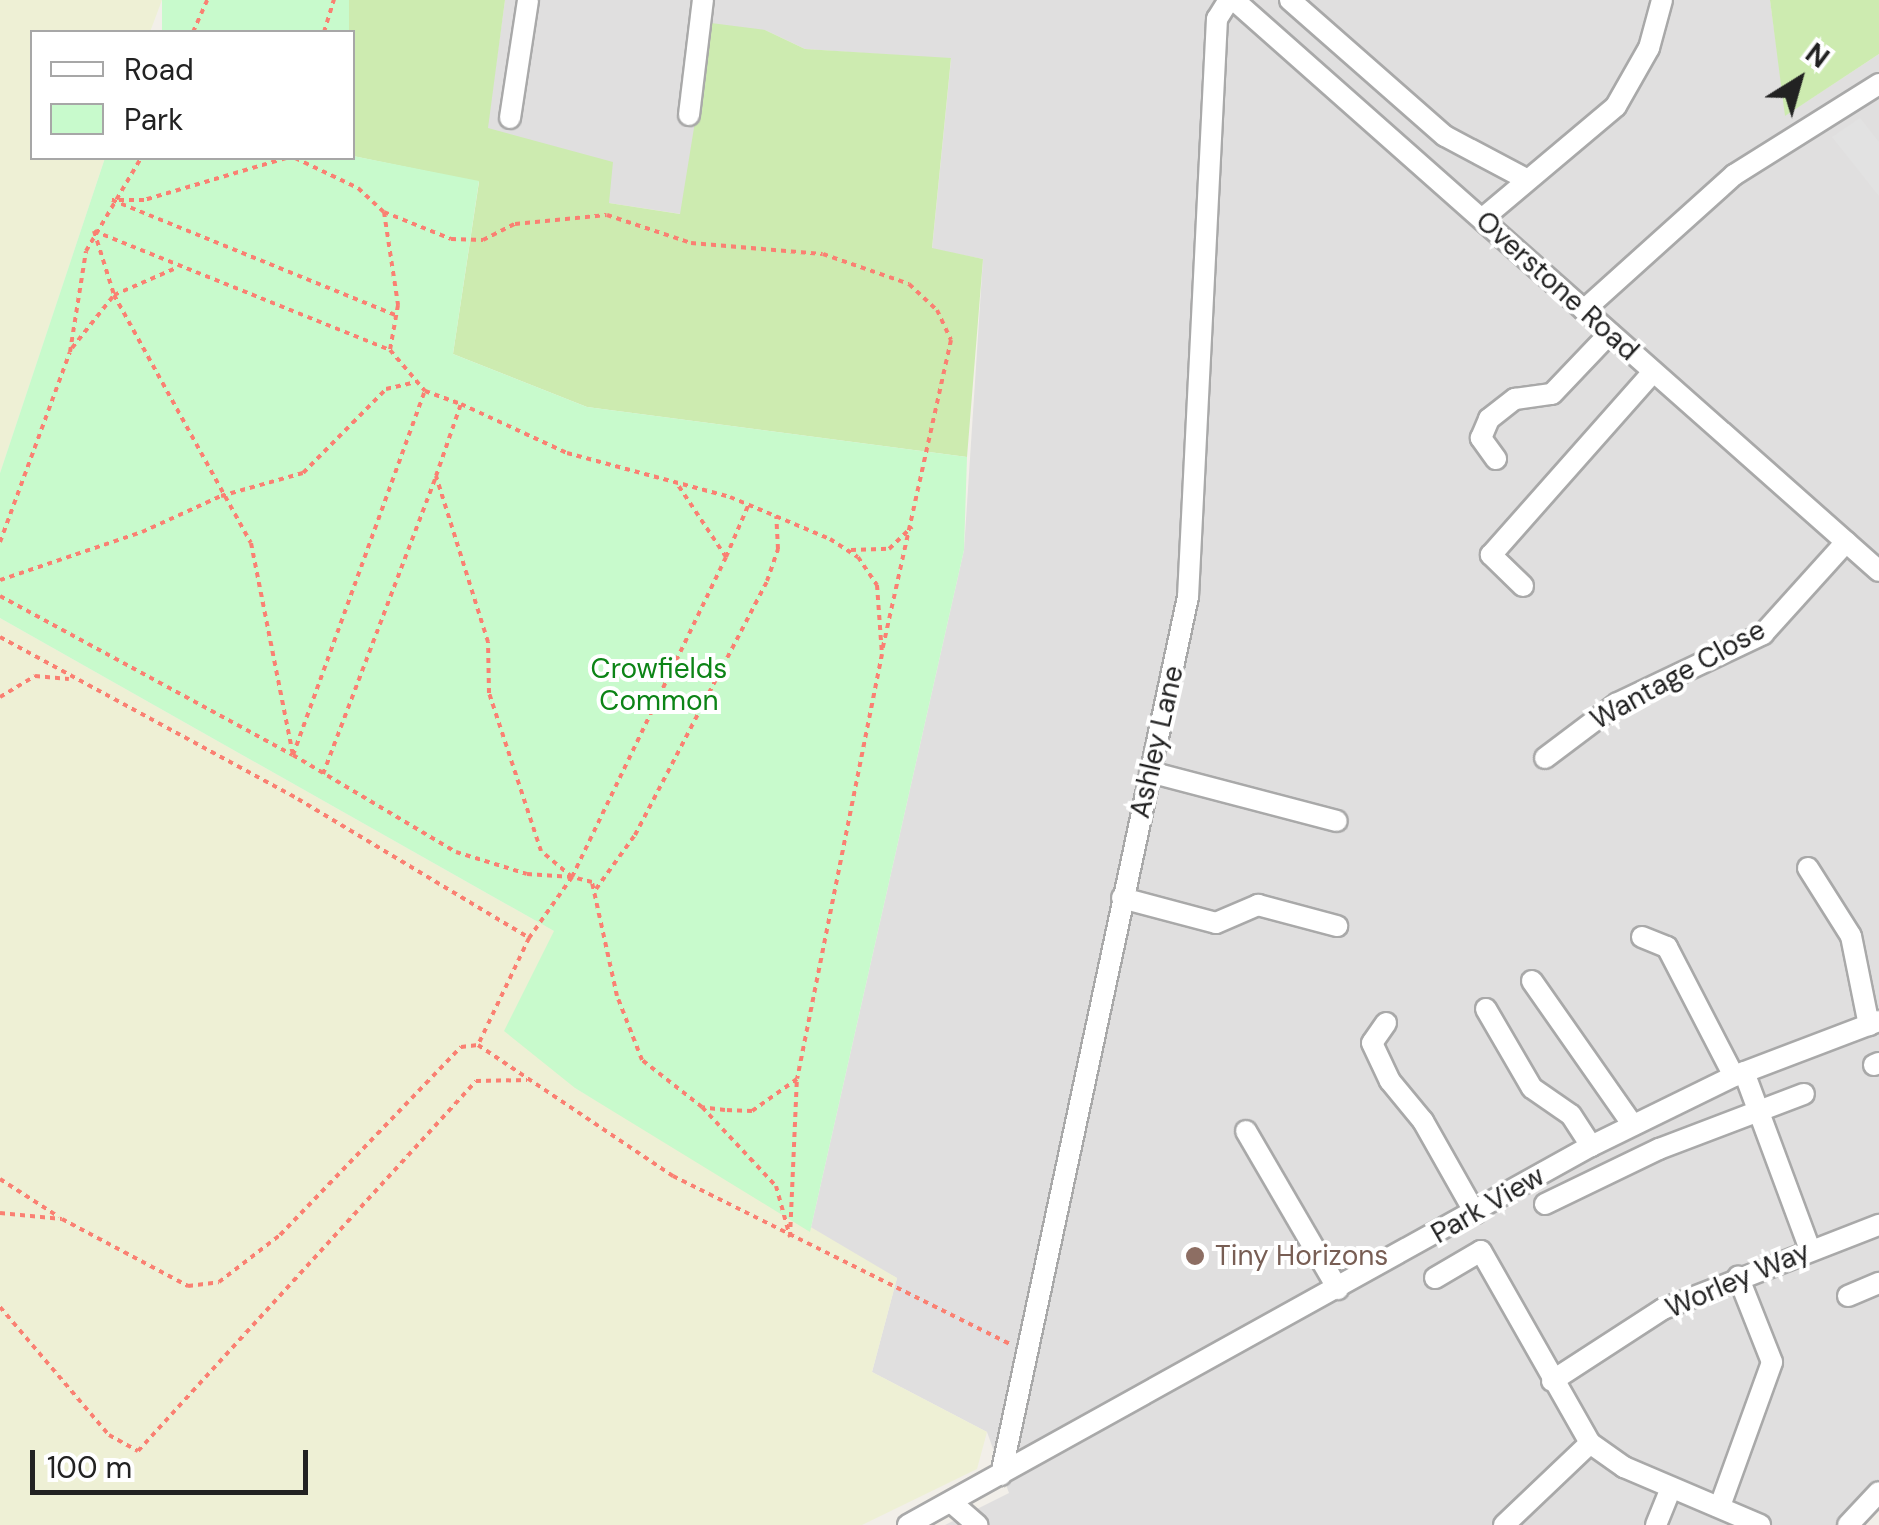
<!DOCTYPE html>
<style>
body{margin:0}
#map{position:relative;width:1879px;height:1525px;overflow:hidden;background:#f2efe9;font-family:"DM Sans",sans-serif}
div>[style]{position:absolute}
.residential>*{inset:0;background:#e0dfdf}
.farmland>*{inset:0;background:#eef0d5}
.grass>*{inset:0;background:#cdebb0}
.park>*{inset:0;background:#c8facc;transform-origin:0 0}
.parking>*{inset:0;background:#e2e2e2}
.path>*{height:4px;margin-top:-2px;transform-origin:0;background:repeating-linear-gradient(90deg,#fa8072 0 5px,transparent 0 10px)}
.roads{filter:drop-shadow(2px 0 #a9a9a9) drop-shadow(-2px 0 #a9a9a9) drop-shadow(0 2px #a9a9a9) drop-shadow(0 -2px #a9a9a9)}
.minor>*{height:20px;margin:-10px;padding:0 10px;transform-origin:10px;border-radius:10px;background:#fff}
.dots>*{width:28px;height:28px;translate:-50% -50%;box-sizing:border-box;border:5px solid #fff;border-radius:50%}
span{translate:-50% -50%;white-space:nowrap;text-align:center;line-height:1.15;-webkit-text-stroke:8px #fff;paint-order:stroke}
.street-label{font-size:28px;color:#222}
.park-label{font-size:28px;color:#0c8416}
.education-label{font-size:28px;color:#785e54}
.left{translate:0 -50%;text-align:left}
.legend{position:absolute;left:30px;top:30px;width:325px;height:130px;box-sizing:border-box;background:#fff;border:2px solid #a7a7a7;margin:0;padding:12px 18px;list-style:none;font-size:30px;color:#222}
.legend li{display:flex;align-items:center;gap:20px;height:50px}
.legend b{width:50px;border:2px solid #a7a7a7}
.north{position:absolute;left:1749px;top:30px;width:100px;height:100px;-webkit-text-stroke:8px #fff;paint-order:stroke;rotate:37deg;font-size:28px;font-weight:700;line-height:40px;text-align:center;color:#222}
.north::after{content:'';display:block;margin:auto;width:35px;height:45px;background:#222;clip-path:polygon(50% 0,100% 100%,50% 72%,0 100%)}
.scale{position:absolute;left:30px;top:1450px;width:278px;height:45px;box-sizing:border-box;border:5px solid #222;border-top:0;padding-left:12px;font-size:30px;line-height:35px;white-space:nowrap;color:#222;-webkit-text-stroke:8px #fff;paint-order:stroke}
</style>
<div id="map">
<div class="residential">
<i style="clip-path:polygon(505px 0,1770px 0,1786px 115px,1879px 54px,1879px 1510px,1864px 1525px,945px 1525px,1009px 1493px,987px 1432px,872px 1372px,897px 1278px,810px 1232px,964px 550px,983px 259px,932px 249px,951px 59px,805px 49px,765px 30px,681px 214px,609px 203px,487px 128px)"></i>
</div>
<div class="farmland">
<i style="clip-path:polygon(0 0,162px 0,150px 32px,32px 32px,32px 158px,105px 158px,0 473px)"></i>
<i style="clip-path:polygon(0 618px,554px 931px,575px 1088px,897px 1278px,872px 1372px,987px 1432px,977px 1469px,862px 1525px,0 1525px)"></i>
</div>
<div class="grass">
<i style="clip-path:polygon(349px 0,505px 0,488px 128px,613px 162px,609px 203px,680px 214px,711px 23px,765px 30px,805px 49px,951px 58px,932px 248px,983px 259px,967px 457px,587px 407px,453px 354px,479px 182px,353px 156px,352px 32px,339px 32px)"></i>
<i style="clip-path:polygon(1770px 0,1879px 0,1879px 54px,1785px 116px)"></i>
</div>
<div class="park">
<i style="left:162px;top:0;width:187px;height:34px"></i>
<i style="clip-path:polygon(353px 156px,479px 181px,453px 354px,587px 407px,967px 457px,964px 550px,810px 1232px,575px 1088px,504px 1031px,554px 931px,0 618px,0 473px,105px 158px)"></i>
</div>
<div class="parking">
<i style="clip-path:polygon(1860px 118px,1879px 142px,1879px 196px,1832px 137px)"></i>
</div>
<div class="path">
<i style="left:193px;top:32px;width:35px;rotate:-66deg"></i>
<i style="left:324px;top:32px;width:34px;rotate:-73deg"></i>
<i style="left:286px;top:158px;width:148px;rotate:163.5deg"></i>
<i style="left:144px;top:200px;width:32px;rotate:180deg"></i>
<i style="left:112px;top:200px;width:308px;rotate:22.1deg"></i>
<i style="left:295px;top:158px;width:70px;rotate:25.5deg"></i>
<i style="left:358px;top:188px;width:35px;rotate:43deg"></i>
<i style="left:384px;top:212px;width:94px;rotate:81.4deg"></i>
<i style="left:398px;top:305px;width:46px;rotate:100.1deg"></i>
<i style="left:390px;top:350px;width:54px;rotate:49.5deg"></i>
<i style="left:384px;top:212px;width:72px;rotate:21.9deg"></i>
<i style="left:451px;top:239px;width:32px;rotate:2deg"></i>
<i style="left:483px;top:240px;width:36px;rotate:-27deg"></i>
<i style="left:515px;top:224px;width:92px;rotate:-5.6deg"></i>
<i style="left:607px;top:215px;width:89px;rotate:18.4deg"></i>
<i style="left:691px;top:243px;width:132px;rotate:4.8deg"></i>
<i style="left:823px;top:254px;width:91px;rotate:19.2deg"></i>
<i style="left:909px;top:284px;width:38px;rotate:43deg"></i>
<i style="left:937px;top:310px;width:33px;rotate:65deg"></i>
<i style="left:951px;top:340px;width:319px;rotate:102.5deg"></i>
<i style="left:94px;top:231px;width:67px;rotate:72.6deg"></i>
<i style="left:114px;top:295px;width:283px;rotate:61.1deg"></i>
<i style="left:251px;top:543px;width:216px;rotate:78.8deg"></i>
<i style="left:293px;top:755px;width:190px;rotate:30.8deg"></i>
<i style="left:456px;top:852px;width:74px;rotate:17.2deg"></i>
<i style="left:527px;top:874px;width:45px;rotate:3.8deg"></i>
<i style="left:572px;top:877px;width:40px;rotate:-140deg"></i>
<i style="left:541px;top:851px;width:166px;rotate:-108.2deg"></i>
<i style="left:489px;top:693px;width:51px;rotate:-91.1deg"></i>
<i style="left:488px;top:642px;width:174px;rotate:-107.4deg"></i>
<i style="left:436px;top:476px;width:76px;rotate:-70.9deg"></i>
<i style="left:461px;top:404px;width:117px;rotate:24.8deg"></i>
<i style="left:567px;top:453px;width:169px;rotate:15.1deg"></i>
<i style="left:730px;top:497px;width:108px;rotate:22.8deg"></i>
<i style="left:830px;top:539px;width:33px;rotate:33deg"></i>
<i style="left:858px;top:557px;width:34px;rotate:56deg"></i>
<i style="left:877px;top:585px;width:69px;rotate:85.9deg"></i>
<i style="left:882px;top:654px;width:433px;rotate:101.3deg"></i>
<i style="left:797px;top:1079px;width:55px;rotate:144.6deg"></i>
<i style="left:752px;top:1111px;width:27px;rotate:-178deg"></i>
<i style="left:725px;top:1110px;width:23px;rotate:-173deg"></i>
<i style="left:702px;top:1107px;width:76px;rotate:-141.9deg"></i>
<i style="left:642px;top:1060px;width:69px;rotate:-111.3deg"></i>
<i style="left:617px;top:996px;width:117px;rotate:-102.4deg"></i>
<i style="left:592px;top:882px;width:21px;rotate:-166deg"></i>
<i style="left:572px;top:877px;width:75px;rotate:125.2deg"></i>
<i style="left:94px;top:231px;width:319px;rotate:21.9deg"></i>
<i style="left:72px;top:348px;width:68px;rotate:-51.6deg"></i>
<i style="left:114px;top:295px;width:68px;rotate:-23.5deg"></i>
<i style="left:0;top:542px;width:202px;rotate:-69.8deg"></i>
<i style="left:70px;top:352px;width:102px;rotate:-81deg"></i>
<i style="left:86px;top:251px;width:108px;rotate:-59.4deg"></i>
<i style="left:851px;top:550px;width:38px;rotate:-2deg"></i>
<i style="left:889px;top:549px;width:32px;rotate:-44deg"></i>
<i style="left:726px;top:557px;width:56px;rotate:-66.7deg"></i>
<i style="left:0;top:580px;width:150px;rotate:-18.7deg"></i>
<i style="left:142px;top:532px;width:87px;rotate:-24.5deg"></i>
<i style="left:221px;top:496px;width:85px;rotate:-15.7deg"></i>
<i style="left:303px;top:473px;width:118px;rotate:-45.3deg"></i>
<i style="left:386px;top:389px;width:32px;rotate:-13deg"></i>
<i style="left:0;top:596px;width:333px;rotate:28.5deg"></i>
<i style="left:293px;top:755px;width:387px;rotate:-70.1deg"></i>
<i style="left:425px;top:391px;width:38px;rotate:20deg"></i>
<i style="left:0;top:637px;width:339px;rotate:28.5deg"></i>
<i style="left:298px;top:799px;width:270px;rotate:31deg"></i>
<i style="left:529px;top:938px;width:116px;rotate:115.5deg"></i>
<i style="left:0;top:697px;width:41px;rotate:-31deg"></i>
<i style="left:35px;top:676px;width:34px;rotate:5deg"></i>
<i style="left:323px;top:774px;width:316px;rotate:-69.2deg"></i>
<i style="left:572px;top:877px;width:355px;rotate:-64.3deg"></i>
<i style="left:726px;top:557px;width:90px;rotate:-123.7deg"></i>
<i style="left:596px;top:889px;width:67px;rotate:-54.2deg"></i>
<i style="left:635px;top:835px;width:286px;rotate:-62.5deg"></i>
<i style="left:767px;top:581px;width:34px;rotate:-71deg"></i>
<i style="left:778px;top:549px;width:33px;rotate:-93deg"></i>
<i style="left:702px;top:1107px;width:108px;rotate:46.9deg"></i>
<i style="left:776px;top:1186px;width:53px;rotate:74.6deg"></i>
<i style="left:790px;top:1237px;width:158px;rotate:-87.5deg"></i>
<i style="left:0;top:1179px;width:70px;rotate:32.8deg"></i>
<i style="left:0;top:1213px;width:62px;rotate:5.5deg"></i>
<i style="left:62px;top:1219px;width:143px;rotate:28deg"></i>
<i style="left:188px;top:1286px;width:31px;rotate:-7deg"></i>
<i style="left:219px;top:1282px;width:77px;rotate:-37.6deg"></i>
<i style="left:280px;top:1235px;width:261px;rotate:-46.1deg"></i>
<i style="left:461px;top:1047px;width:17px;rotate:-7deg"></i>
<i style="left:478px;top:1045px;width:235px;rotate:33.9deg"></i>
<i style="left:673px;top:1176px;width:379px;rotate:26.5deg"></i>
<i style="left:0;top:1307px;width:168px;rotate:49.6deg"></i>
<i style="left:109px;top:1435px;width:33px;rotate:29deg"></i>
<i style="left:138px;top:1451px;width:501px;rotate:-47.59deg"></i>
<i style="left:476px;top:1081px;width:51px;rotate:-1.1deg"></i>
</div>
<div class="roads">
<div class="minor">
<i style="left:1234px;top:0;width:861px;rotate:41.52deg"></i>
<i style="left:1290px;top:0;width:206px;rotate:41.3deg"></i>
<i style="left:1445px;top:136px;width:92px;rotate:28deg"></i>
<i style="left:689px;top:115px;width:116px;rotate:-83.1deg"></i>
<i style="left:510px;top:118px;width:119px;rotate:-81.3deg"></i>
<i style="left:1482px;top:219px;width:175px;rotate:-40.1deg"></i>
<i style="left:1616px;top:106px;width:67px;rotate:-60.4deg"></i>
<i style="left:1649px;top:48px;width:50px;rotate:-74.8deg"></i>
<i style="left:1584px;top:310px;width:202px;rotate:-42deg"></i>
<i style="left:1734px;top:175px;width:171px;rotate:-32.1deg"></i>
<i style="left:1496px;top:459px;width:26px;rotate:-126deg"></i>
<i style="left:1481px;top:438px;width:21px;rotate:-67deg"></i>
<i style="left:1489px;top:419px;width:33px;rotate:-38deg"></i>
<i style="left:1515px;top:399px;width:37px;rotate:-8deg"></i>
<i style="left:1552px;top:394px;width:84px;rotate:-46.4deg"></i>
<i style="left:1523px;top:586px;width:45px;rotate:-135.9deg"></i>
<i style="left:1491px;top:555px;width:244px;rotate:-48.5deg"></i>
<i style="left:1545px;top:758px;width:91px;rotate:-37deg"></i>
<i style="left:1618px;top:703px;width:161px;rotate:-25.4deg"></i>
<i style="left:1763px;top:634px;width:124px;rotate:-47.9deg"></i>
<i style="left:1150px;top:772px;width:193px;rotate:14.7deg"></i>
<i style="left:1808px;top:868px;width:80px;rotate:57.7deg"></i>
<i style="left:1851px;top:936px;width:91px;rotate:78.6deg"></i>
<i style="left:1122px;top:898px;width:97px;rotate:14.9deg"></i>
<i style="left:1216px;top:923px;width:46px;rotate:-23.2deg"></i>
<i style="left:1258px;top:905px;width:82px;rotate:14.9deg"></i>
<i style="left:1642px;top:937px;width:27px;rotate:22deg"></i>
<i style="left:1667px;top:947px;width:145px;rotate:62.6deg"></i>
<i style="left:1532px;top:981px;width:176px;rotate:55deg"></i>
<i style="left:1486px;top:1009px;width:91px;rotate:59.8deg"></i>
<i style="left:1532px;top:1088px;width:47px;rotate:34.7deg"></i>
<i style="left:1571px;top:1115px;width:37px;rotate:57deg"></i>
<i style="left:1386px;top:1023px;width:24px;rotate:125deg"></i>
<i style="left:1372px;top:1043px;width:42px;rotate:64.7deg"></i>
<i style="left:1390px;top:1081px;width:52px;rotate:50.5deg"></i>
<i style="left:1423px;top:1121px;width:106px;rotate:60.5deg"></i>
<i style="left:1874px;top:1065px;width:5px;rotate:-22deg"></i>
<i style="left:1744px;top:1072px;width:189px;rotate:69.6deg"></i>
<i style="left:1246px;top:1131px;width:183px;rotate:59.8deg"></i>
<i style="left:1545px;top:1204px;width:127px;rotate:-25.8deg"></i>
<i style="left:1659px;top:1149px;width:155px;rotate:-20.8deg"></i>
<i style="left:1435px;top:1278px;width:53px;rotate:-30.4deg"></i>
<i style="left:1481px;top:1251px;width:221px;rotate:60.4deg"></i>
<i style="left:1590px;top:1443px;width:42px;rotate:35.2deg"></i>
<i style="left:1624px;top:1467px;width:148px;rotate:23.1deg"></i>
<i style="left:1848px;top:1296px;width:34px;rotate:-23deg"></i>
<i style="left:1552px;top:1381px;width:132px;rotate:-33deg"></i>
<i style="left:1663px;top:1309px;width:232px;rotate:-21.3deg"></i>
<i style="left:1001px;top:1475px;width:898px;rotate:-77.98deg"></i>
<i style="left:1188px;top:597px;width:579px;rotate:-87.13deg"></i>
<i style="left:1217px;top:19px;width:22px;rotate:-58deg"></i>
<i style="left:951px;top:1502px;width:35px;rotate:41deg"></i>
<i style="left:1720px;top:1506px;width:153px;rotate:-70.1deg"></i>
<i style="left:1772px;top:1362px;width:92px;rotate:-111.6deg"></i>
<i style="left:908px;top:1525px;width:781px;rotate:-29.03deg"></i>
<i style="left:1591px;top:1146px;width:159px;rotate:-26.1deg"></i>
<i style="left:1734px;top:1076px;width:155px;rotate:-20.8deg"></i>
<i style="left:1504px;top:1525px;width:119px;rotate:-43.6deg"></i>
<i style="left:1656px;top:1525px;width:40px;rotate:-68deg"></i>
<i style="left:1848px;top:1525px;width:45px;rotate:-46.8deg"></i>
</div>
</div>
<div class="dots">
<i style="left:1195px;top:1256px;background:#8d6e63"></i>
</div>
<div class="street-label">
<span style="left:1557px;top:286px;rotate:42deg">Overstone Road</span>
<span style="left:1678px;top:675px;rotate:-29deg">Wantage Close</span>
<span style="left:1157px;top:742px;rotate:-77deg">Ashley Lane</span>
<span style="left:1488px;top:1205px;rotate:-30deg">Park View</span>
<span style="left:1738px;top:1280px;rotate:-23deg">Worley Way</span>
</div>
<div class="park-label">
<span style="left:659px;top:685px">Crowfields<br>Common</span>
</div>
<div class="education-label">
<span class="left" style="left:1215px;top:1256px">Tiny Horizons</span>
</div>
<ul class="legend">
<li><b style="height:12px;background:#fff"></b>Road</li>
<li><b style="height:28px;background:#c8facc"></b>Park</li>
</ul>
<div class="north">N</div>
<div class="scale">100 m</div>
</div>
